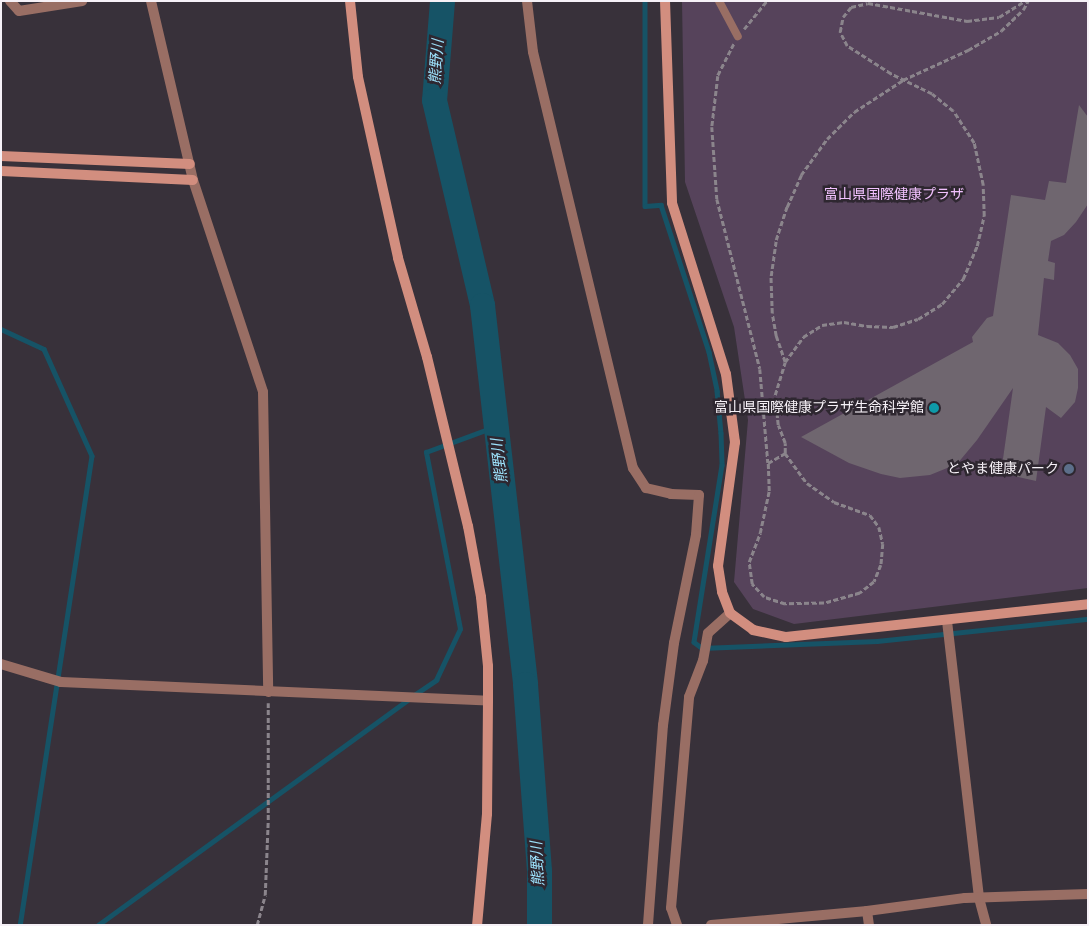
<!DOCTYPE html>
<meta charset="utf-8">
<style>
body{margin:0}
#map{position:relative;width:1089px;height:926px;overflow:hidden;background:#38313a;font-family:"Fira Sans Condensed","Noto Sans JP",sans-serif}
div>[style]{position:absolute}
.green>*{inset:0;background:#56435b}
.stream>*{height:4.5px;margin:-2.25px;padding:0 2.25px;transform-origin:2.25px;border-radius:2.25px;background:#165366}
.river>*{height:25px;margin:-12.5px;padding:0 12.5px;transform-origin:12.5px;border-radius:12.5px;background:#165366}
.building>*{inset:0;background:#6f666f}
.path>*{height:2.5px;margin-top:-1.25px;transform-origin:0;background:repeating-linear-gradient(90deg,#8b858c 0 5px,transparent 0 7.5px)}
.lane>*{height:8px;margin:-4px;padding:0 4px;transform-origin:4px;border-radius:4px;background:#996e64}
.street>*{height:10px;margin:-5px;padding:0 5px;transform-origin:5px;border-radius:5px;background:#996e64}
.secondary>*{height:10px;margin:-5px;padding:0 5px;transform-origin:5px;border-radius:5px;background:#d28e7f}
.dots>*{width:14px;height:14px;translate:-50% -50%;box-sizing:border-box;border:2px solid #2e2730;border-radius:50%}
span{translate:-50% -50%;white-space:nowrap;text-align:center;line-height:1.15;-webkit-text-stroke:5px #2e2730;paint-order:stroke}
.park-label{font-size:14px;color:#f1c1fe}
.poi-label{font-size:14px;color:#f6f1f7}
.right{translate:-100% -50%;text-align:right}
.water-label{font-size:15px;color:#9de2fc;font-style:italic}
.frame{position:absolute;inset:0;border:2px solid #f6f1f7;pointer-events:none}
</style>
<div id="map">
<div class="green">
<i style="clip-path:polygon(682px 1px,1088px 1px,1088px 588px,794px 624px,753px 609px,734px 582px,748px 420px,734px 327px,685px 182px)"></i>
</div>
<div class="stream">
<i style="left:645px;top:1px;width:205px;rotate:90deg"></i>
<i style="left:645px;top:206px;width:16px;rotate:-4deg"></i>
<i style="left:661px;top:205px;width:155px;rotate:71.9deg"></i>
<i style="left:709px;top:352px;width:40px;rotate:78deg"></i>
<i style="left:717px;top:391px;width:42px;rotate:84.6deg"></i>
<i style="left:721px;top:433px;width:32px;rotate:88deg"></i>
<i style="left:722px;top:465px;width:179px;rotate:99deg"></i>
<i style="left:694px;top:642px;width:10px;rotate:37deg"></i>
<i style="left:702px;top:648px;width:175px;rotate:-2.3deg"></i>
<i style="left:877px;top:641px;width:212px;rotate:-6deg"></i>
<i style="left:1px;top:329px;width:47px;rotate:24.9deg"></i>
<i style="left:44px;top:349px;width:117px;rotate:65.8deg"></i>
<i style="left:92px;top:456px;width:474px;rotate:98.7deg"></i>
<i style="left:414px;top:695px;width:27px;rotate:-34deg"></i>
<i style="left:436px;top:680px;width:56px;rotate:-64.8deg"></i>
<i style="left:460px;top:629px;width:180px;rotate:-100.9deg"></i>
<i style="left:426px;top:452px;width:72px;rotate:-20.2deg"></i>
<i style="left:98px;top:925px;width:383px;rotate:-36deg"></i>
</div>
<div class="river">
<i style="left:442px;top:1px;width:99px;rotate:94.6deg"></i>
<i style="left:434px;top:100px;width:211px;rotate:76.8deg"></i>
<i style="left:482px;top:305px;width:381px;rotate:83.5deg"></i>
<i style="left:525px;top:684px;width:188px;rotate:85.7deg"></i>
<i style="left:539px;top:871px;width:54px;rotate:90deg"></i>
</div>
<div class="building">
<i style="clip-path:polygon(1079px 105px,1088px 117px,1088px 204px,1076px 222px,1064px 235px,1051px 241px,1048px 261px,1055px 263px,1054px 280px,1044px 278px,1038px 335px,1058px 343px,1070px 355px,1078px 369px,1078px 388px,1075px 402px,1061px 418px,1046px 407px,1036px 481px,1001px 473px,1013px 388px,977px 440px,957px 464px,930px 475px,900px 478px,881px 474px,849px 463px,801px 437px,973px 342px,972px 337px,987px 318px,993px 316px,1011px 195px,1045px 200px,1049px 181px,1066px 183px)"></i>
</div>
<div class="path">
<i style="left:744px;top:29px;width:36px;rotate:-51deg"></i>
<i style="left:734px;top:44px;width:36px;rotate:117deg"></i>
<i style="left:718px;top:76px;width:51px;rotate:96.7deg"></i>
<i style="left:712px;top:127px;width:72px;rotate:86deg"></i>
<i style="left:717px;top:199px;width:175px;rotate:75.8deg"></i>
<i style="left:760px;top:369px;width:94px;rotate:85.1deg"></i>
<i style="left:785px;top:362px;width:28px;rotate:-109deg"></i>
<i style="left:776px;top:336px;width:23px;rotate:-100deg"></i>
<i style="left:772px;top:313px;width:37px;rotate:-92deg"></i>
<i style="left:771px;top:276px;width:36px;rotate:-82deg"></i>
<i style="left:776px;top:240px;width:35px;rotate:-72deg"></i>
<i style="left:787px;top:207px;width:35px;rotate:-66deg"></i>
<i style="left:801px;top:175px;width:44px;rotate:-54.2deg"></i>
<i style="left:827px;top:139px;width:38px;rotate:-45deg"></i>
<i style="left:854px;top:112px;width:59px;rotate:-33.1deg"></i>
<i style="left:903px;top:80px;width:72px;rotate:-24.8deg"></i>
<i style="left:968px;top:50px;width:38px;rotate:-30deg"></i>
<i style="left:1001px;top:31px;width:30px;rotate:-44deg"></i>
<i style="left:1023px;top:10px;width:10px;rotate:-61deg"></i>
<i style="left:785px;top:453px;width:10px;rotate:-90deg"></i>
<i style="left:785px;top:443px;width:19px;rotate:-111deg"></i>
<i style="left:778px;top:425px;width:30px;rotate:-96deg"></i>
<i style="left:775px;top:395px;width:34px;rotate:-73deg"></i>
<i style="left:785px;top:362px;width:31px;rotate:-54deg"></i>
<i style="left:803px;top:337px;width:22px;rotate:-32deg"></i>
<i style="left:822px;top:325px;width:22px;rotate:-8deg"></i>
<i style="left:844px;top:322px;width:23px;rotate:10deg"></i>
<i style="left:867px;top:326px;width:26px;rotate:2deg"></i>
<i style="left:893px;top:327px;width:26px;rotate:-18deg"></i>
<i style="left:918px;top:319px;width:28px;rotate:-32deg"></i>
<i style="left:942px;top:304px;width:33px;rotate:-50deg"></i>
<i style="left:963px;top:279px;width:36px;rotate:-67deg"></i>
<i style="left:977px;top:246px;width:31px;rotate:-77deg"></i>
<i style="left:984px;top:216px;width:31px;rotate:-92deg"></i>
<i style="left:983px;top:185px;width:43px;rotate:-102.1deg"></i>
<i style="left:974px;top:143px;width:38px;rotate:-123deg"></i>
<i style="left:953px;top:111px;width:27px;rotate:-141deg"></i>
<i style="left:932px;top:94px;width:46px;rotate:-154deg"></i>
<i style="left:891px;top:74px;width:52px;rotate:-147.5deg"></i>
<i style="left:847px;top:46px;width:16px;rotate:-117deg"></i>
<i style="left:840px;top:32px;width:15px;rotate:-79deg"></i>
<i style="left:843px;top:17px;width:13px;rotate:-51deg"></i>
<i style="left:851px;top:7px;width:17px;rotate:-13deg"></i>
<i style="left:868px;top:3px;width:101px;rotate:10.3deg"></i>
<i style="left:967px;top:21px;width:32px;rotate:-7deg"></i>
<i style="left:999px;top:17px;width:31px;rotate:-32deg"></i>
<i style="left:785px;top:453px;width:37px;rotate:54deg"></i>
<i style="left:807px;top:483px;width:33px;rotate:35deg"></i>
<i style="left:834px;top:502px;width:38px;rotate:20deg"></i>
<i style="left:870px;top:515px;width:15px;rotate:53deg"></i>
<i style="left:879px;top:527px;width:17px;rotate:77deg"></i>
<i style="left:883px;top:544px;width:21px;rotate:95deg"></i>
<i style="left:881px;top:565px;width:18px;rotate:112deg"></i>
<i style="left:874px;top:582px;width:18px;rotate:142deg"></i>
<i style="left:860px;top:593px;width:37px;rotate:164deg"></i>
<i style="left:824px;top:603px;width:39px;rotate:179deg"></i>
<i style="left:785px;top:604px;width:22px;rotate:-162deg"></i>
<i style="left:764px;top:597px;width:18px;rotate:-133deg"></i>
<i style="left:752px;top:584px;width:22px;rotate:-98deg"></i>
<i style="left:749px;top:562px;width:31px;rotate:-69deg"></i>
<i style="left:760px;top:533px;width:43px;rotate:-77.9deg"></i>
<i style="left:769px;top:491px;width:28px;rotate:-92deg"></i>
<i style="left:768px;top:463px;width:20px;rotate:-30deg"></i>
<i style="left:257px;top:925px;width:31px;rotate:-75deg"></i>
<i style="left:265px;top:895px;width:75px;rotate:-87.7deg"></i>
<i style="left:268px;top:820px;width:117px;rotate:-90deg"></i>
</div>
<div class="lane">
<i style="left:719px;top:1px;width:40px;rotate:62deg"></i>
</div>
<div class="street">
<i style="left:10px;top:1px;width:13px;rotate:48deg"></i>
<i style="left:19px;top:11px;width:64px;rotate:-9deg"></i>
<i style="left:151px;top:1px;width:184px;rotate:76.8deg"></i>
<i style="left:193px;top:180px;width:223px;rotate:71.7deg"></i>
<i style="left:263px;top:392px;width:300px;rotate:89deg"></i>
<i style="left:527px;top:1px;width:51px;rotate:83.3deg"></i>
<i style="left:533px;top:52px;width:428px;rotate:76.5deg"></i>
<i style="left:633px;top:468px;width:24px;rotate:57deg"></i>
<i style="left:646px;top:488px;width:26px;rotate:13deg"></i>
<i style="left:671px;top:494px;width:28px;rotate:2deg"></i>
<i style="left:699px;top:495px;width:40px;rotate:94.3deg"></i>
<i style="left:696px;top:535px;width:110px;rotate:101.5deg"></i>
<i style="left:674px;top:643px;width:83px;rotate:97.6deg"></i>
<i style="left:663px;top:725px;width:201px;rotate:94.3deg"></i>
<i style="left:947px;top:621px;width:279px;rotate:83.4deg"></i>
<i style="left:979px;top:898px;width:28px;rotate:75deg"></i>
<i style="left:1px;top:664px;width:63px;rotate:16.7deg"></i>
<i style="left:61px;top:682px;width:427px;rotate:2.5deg"></i>
<i style="left:867px;top:911px;width:14px;rotate:82deg"></i>
<i style="left:677px;top:925px;width:18px;rotate:-109deg"></i>
<i style="left:671px;top:908px;width:212px;rotate:-85.1deg"></i>
<i style="left:689px;top:697px;width:39px;rotate:-69deg"></i>
<i style="left:703px;top:661px;width:28px;rotate:-80deg"></i>
<i style="left:708px;top:633px;width:30px;rotate:-42deg"></i>
<i style="left:711px;top:925px;width:157px;rotate:-5.1deg"></i>
<i style="left:867px;top:911px;width:99px;rotate:-7.6deg"></i>
<i style="left:965px;top:898px;width:123px;rotate:-1.9deg"></i>
</div>
<div class="secondary">
<i style="left:350px;top:1px;width:76px;rotate:84deg"></i>
<i style="left:358px;top:77px;width:185px;rotate:77.5deg"></i>
<i style="left:398px;top:258px;width:103px;rotate:73.7deg"></i>
<i style="left:427px;top:357px;width:174px;rotate:76.4deg"></i>
<i style="left:468px;top:526px;width:72px;rotate:79.6deg"></i>
<i style="left:481px;top:597px;width:69px;rotate:84.2deg"></i>
<i style="left:488px;top:666px;width:35px;rotate:90deg"></i>
<i style="left:488px;top:701px;width:113px;rotate:90.5deg"></i>
<i style="left:487px;top:814px;width:111px;rotate:95.1deg"></i>
<i style="left:665px;top:1px;width:202px;rotate:88deg"></i>
<i style="left:672px;top:203px;width:179px;rotate:72.5deg"></i>
<i style="left:726px;top:374px;width:69px;rotate:82.5deg"></i>
<i style="left:735px;top:442px;width:125px;rotate:97.8deg"></i>
<i style="left:718px;top:566px;width:26px;rotate:81deg"></i>
<i style="left:722px;top:592px;width:22px;rotate:69deg"></i>
<i style="left:730px;top:613px;width:29px;rotate:36deg"></i>
<i style="left:753px;top:630px;width:34px;rotate:12deg"></i>
<i style="left:786px;top:637px;width:304px;rotate:-6.2deg"></i>
<i style="left:1px;top:156px;width:189px;rotate:2.4deg"></i>
<i style="left:1px;top:171px;width:192px;rotate:2.7deg"></i>
</div>
<div class="dots">
<i style="left:934px;top:408px;background:#0f9aa8"></i>
<i style="left:1069px;top:469px;background:#5c6f8a"></i>
</div>
<div class="park-label">
<span style="left:894px;top:195px">富山県国際健康プラザ</span>
</div>
<div class="poi-label">
<span class="right" style="left:924px;top:408px">富山県国際健康プラザ生命科学館</span>
<span class="right" style="left:1059px;top:469px">とやま健康パーク</span>
</div>
<div class="water-label">
<span style="left:437px;top:62px;rotate:-86deg">熊野川</span>
<span style="left:500px;top:461px;rotate:-97deg">熊野川</span>
<span style="left:538px;top:864px;rotate:-93deg">熊野川</span>
</div>
<div class="frame"></div>
</div>
